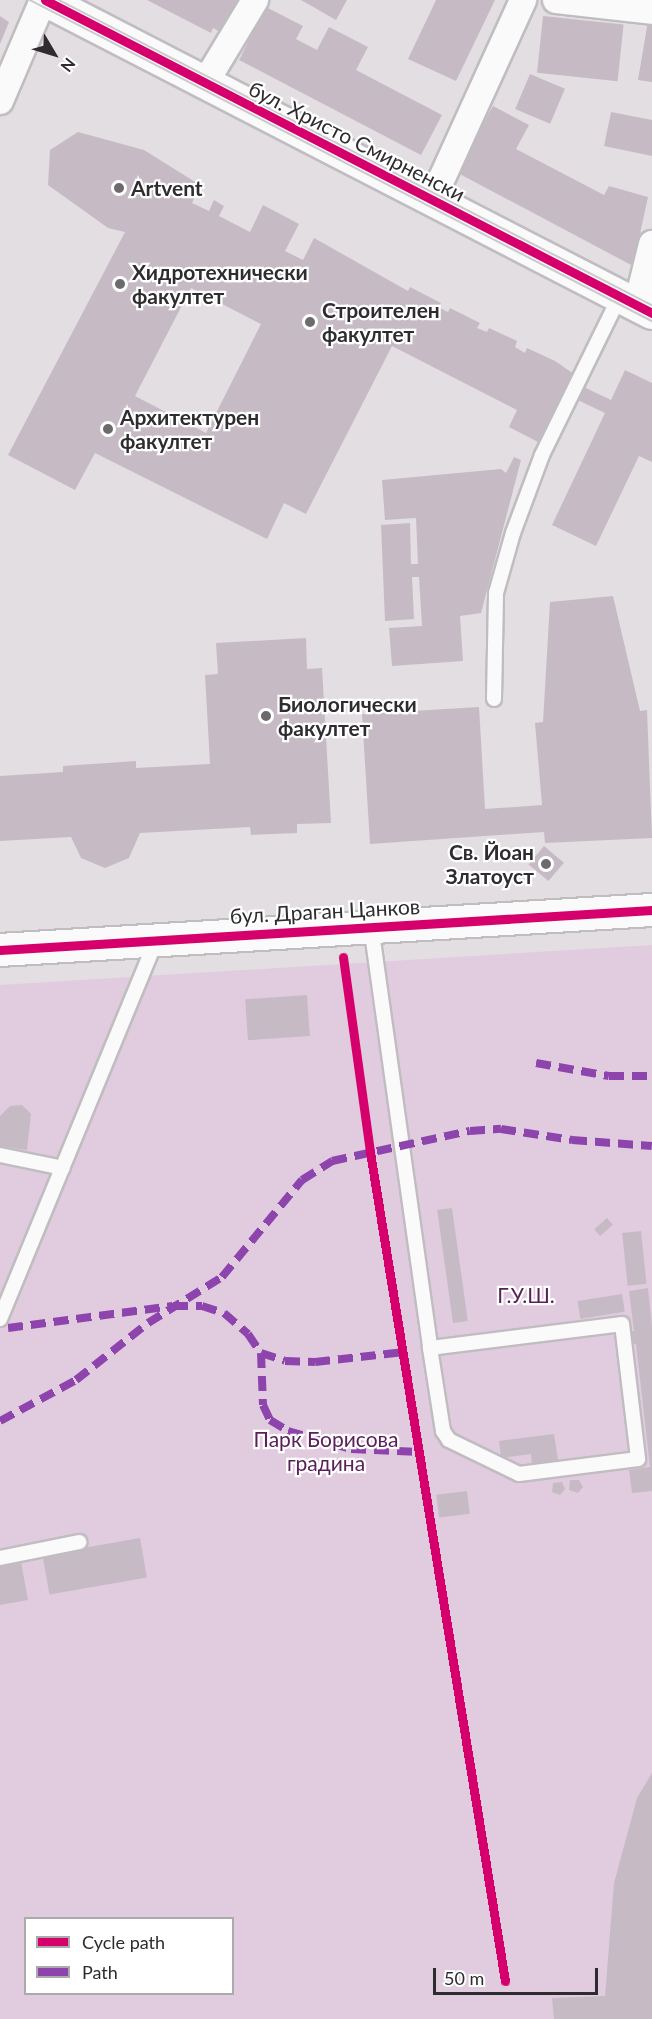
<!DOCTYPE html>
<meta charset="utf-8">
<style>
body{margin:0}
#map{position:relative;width:652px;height:2019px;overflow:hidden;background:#e3dee2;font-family:Lato,sans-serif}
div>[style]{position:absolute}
.green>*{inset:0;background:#e1cbdf}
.building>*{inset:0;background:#c6bbc5;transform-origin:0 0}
.roads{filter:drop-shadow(2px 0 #c0bdc0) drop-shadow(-2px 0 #c0bdc0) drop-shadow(0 2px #c0bdc0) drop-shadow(0 -2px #c0bdc0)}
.service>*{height:14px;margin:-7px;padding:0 7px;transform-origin:7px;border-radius:7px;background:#fbfafb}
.minor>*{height:26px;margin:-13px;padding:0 13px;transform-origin:13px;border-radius:13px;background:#fbfafb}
.tertiary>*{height:32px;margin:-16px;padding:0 16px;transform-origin:16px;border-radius:16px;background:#fbfafb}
.tram>*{height:1.5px;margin:-0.75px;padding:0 0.75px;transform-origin:0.75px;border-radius:0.75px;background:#cbcacb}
.quiet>*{height:8px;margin-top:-4px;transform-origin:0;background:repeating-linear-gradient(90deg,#8e44ad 0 15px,transparent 0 23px)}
.cycleway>*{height:9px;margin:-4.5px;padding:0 4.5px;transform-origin:4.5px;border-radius:4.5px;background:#d6006c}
.dots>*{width:16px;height:16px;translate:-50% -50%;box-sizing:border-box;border:3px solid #fff;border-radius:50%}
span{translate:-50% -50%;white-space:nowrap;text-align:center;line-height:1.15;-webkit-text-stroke:4.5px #fff;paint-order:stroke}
.street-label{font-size:21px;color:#2e2c2e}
.poi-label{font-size:21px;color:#2e2c2e;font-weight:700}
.left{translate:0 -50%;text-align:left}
.right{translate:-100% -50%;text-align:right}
.park-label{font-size:21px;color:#5a205a}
.legend{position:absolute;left:24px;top:1917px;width:210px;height:78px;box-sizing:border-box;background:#fff;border:2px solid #ababab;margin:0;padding:8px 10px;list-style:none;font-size:18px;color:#2e2c2e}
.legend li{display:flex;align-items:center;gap:12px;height:30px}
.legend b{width:30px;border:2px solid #ababab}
.north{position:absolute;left:24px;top:24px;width:60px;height:60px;-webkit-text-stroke:4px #fff;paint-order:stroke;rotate:128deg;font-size:16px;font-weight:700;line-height:24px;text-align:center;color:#2e2c2e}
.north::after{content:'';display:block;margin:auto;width:21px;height:27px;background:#2e2c2e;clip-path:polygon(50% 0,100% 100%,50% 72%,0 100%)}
.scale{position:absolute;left:433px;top:1968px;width:165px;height:27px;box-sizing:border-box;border:3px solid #2e2c2e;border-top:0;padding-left:8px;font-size:18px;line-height:21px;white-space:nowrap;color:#2e2c2e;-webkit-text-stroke:4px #fff;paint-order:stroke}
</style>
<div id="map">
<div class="green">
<i style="clip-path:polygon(evenodd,652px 945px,652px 2019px,0 2019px,0 985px,652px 945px,26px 1918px,232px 1918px,232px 1994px,26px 1994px,26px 1918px)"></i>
</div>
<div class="building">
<i style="clip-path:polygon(147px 0,244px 0,226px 35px,213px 28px,211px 33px)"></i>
<i style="clip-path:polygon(301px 0,347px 0,336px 20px)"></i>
<i style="clip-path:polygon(436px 0,495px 0,456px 81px,408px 59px)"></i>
<i style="clip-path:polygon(266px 7px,303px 26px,296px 39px,317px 50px,329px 27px,368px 47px,356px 70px,442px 115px,421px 155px,239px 60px)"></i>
<i style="clip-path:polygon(0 16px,9px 22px,0 44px)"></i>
<i style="left:543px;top:16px;width:81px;height:57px;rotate:6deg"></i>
<i style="clip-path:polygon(648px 21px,652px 21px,652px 82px,638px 80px)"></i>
<i style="left:530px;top:74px;width:38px;height:38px;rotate:23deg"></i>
<i style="clip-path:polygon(493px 106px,529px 125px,516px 149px,604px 195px,609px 186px,648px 197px,633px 266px,456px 172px)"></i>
<i style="clip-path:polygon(611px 112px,652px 120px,652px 156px,604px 146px)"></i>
<i style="clip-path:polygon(evenodd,78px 132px,144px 150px,200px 185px,192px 203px,209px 211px,214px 200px,224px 206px,219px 216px,250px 232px,263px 205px,299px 224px,285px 251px,303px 260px,314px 238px,408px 291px,410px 287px,441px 303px,438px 307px,448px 312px,450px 308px,480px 323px,477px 328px,487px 332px,489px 328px,517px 341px,515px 347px,525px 353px,527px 348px,555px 361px,574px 374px,571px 381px,611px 400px,625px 370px,652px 383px,652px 462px,639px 456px,596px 546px,552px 525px,605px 413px,565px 394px,540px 443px,509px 427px,517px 410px,392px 346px,306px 514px,284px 503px,267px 539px,95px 453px,75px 490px,8px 455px,125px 232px,108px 228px,48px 185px,50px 150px,78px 132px,191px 288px,261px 324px,206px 433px,135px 396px,191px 288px)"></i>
<i style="clip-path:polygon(514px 457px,521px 460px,481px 613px,460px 616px,463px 661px,392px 666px,389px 628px,422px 626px,419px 577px,412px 577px,414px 619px,385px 621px,381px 525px,410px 523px,411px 564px,418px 564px,416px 518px,385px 520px,382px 480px,501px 469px,506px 473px)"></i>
<i style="clip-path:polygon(613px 596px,640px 711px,647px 710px,652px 838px,545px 843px,544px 832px,370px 844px,362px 714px,479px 707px,485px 809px,542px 805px,535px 723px,543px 722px,550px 602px)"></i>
<i style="clip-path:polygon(306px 638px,307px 669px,322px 668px,331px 823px,297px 824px,297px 833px,251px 835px,250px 827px,140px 833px,129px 858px,105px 868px,81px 858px,71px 837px,0 841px,0 776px,63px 772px,63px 766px,136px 761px,136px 768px,210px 764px,205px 675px,218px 674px,216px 643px)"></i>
<i style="left:544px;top:846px;width:26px;height:24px;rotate:40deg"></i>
<i style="left:307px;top:995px;width:41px;height:62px;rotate:86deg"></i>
<i style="clip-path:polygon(22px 1105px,31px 1114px,27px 1150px,0 1146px,0 1116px,10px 1106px)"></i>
<i style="left:452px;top:1208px;width:114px;height:15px;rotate:82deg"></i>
<i style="left:607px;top:1218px;width:9px;height:17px;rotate:49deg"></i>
<i style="left:641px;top:1231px;width:53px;height:19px;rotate:84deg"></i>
<i style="clip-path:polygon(648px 1288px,652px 1326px,652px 1491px,632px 1493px,629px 1470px,650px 1467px,636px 1344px,629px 1344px,627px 1332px,634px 1331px,629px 1291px)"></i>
<i style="left:622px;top:1294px;width:18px;height:45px;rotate:81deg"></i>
<i style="clip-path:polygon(554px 1434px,558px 1460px,532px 1464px,531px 1454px,501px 1458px,499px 1441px)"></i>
<i style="clip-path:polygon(570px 1480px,579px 1480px,583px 1487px,578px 1493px,569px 1490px)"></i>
<i style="clip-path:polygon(562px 1482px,565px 1489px,560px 1495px,552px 1492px,553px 1483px)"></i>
<i style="left:467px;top:1491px;width:23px;height:31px;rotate:83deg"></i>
<i style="left:140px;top:1538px;width:40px;height:99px;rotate:80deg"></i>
<i style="clip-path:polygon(21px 1562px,28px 1600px,0 1605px,0 1566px)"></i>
<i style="clip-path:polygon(652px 1773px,652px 2019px,554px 2019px,552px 1998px,605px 1996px,614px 1883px,637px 1798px)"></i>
</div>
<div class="roads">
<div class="service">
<i style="left:494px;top:699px;width:106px;rotate:-88.9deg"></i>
<i style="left:496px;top:593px;width:62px;rotate:-74.2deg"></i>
<i style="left:513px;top:533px;width:83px;rotate:-69.6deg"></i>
<i style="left:542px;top:455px;width:177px;rotate:-63.9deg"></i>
<i style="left:371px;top:926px;width:426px;rotate:82deg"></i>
<i style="left:0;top:1155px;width:64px;rotate:11.7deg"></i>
<i style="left:0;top:1319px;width:409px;rotate:-67.6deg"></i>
<i style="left:622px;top:1324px;width:136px;rotate:83.2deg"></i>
<i style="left:638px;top:1459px;width:120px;rotate:172.8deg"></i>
<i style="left:519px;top:1474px;width:78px;rotate:-154.1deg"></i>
<i style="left:449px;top:1440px;width:11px;rotate:-124deg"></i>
<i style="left:443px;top:1431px;width:84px;rotate:-98.9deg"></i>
<i style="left:430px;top:1348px;width:193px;rotate:-7.1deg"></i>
<i style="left:0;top:1558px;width:81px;rotate:-11.4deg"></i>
</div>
<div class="minor">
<i style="left:556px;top:0;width:97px;rotate:6.5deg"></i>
<i style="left:205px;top:83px;width:97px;rotate:-58.9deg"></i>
<i style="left:0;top:101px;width:110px;rotate:-66.9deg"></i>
<i style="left:432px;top:200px;width:220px;rotate:-65.5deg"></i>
<i style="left:637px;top:305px;width:63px;rotate:-76.2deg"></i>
</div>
<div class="tertiary">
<i style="left:45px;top:0;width:683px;rotate:27.28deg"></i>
<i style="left:0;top:950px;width:653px;rotate:-3.51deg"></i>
</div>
</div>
<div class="tram">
<i style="left:30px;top:0;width:700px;rotate:27.3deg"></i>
<i style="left:59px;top:0;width:667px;rotate:27.22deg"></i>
</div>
<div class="quiet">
<i style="left:536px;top:1063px;width:74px;rotate:10.1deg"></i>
<i style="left:609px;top:1076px;width:43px"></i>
<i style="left:8px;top:1328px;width:166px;rotate:-7.6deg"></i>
<i style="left:173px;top:1306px;width:29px"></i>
<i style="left:202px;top:1306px;width:23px;rotate:18deg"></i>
<i style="left:224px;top:1313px;width:32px;rotate:41deg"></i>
<i style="left:248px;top:1334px;width:23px;rotate:56deg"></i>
<i style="left:261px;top:1353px;width:25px;rotate:18deg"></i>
<i style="left:285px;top:1361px;width:30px;rotate:2deg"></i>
<i style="left:315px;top:1362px;width:90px;rotate:-6.4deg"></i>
<i style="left:261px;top:1353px;width:52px;rotate:87.8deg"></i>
<i style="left:263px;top:1405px;width:17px;rotate:65deg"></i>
<i style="left:270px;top:1420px;width:21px;rotate:31deg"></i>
<i style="left:288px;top:1431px;width:66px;rotate:15.9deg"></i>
<i style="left:351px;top:1449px;width:69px;rotate:2.5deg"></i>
<i style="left:0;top:1421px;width:86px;rotate:-28.3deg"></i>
<i style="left:76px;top:1380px;width:92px;rotate:-38.4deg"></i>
<i style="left:148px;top:1323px;width:87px;rotate:-31.9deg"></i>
<i style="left:222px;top:1277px;width:126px;rotate:-50.5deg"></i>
<i style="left:302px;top:1180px;width:36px;rotate:-32deg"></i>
<i style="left:332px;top:1161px;width:141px;rotate:-12.3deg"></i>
<i style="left:470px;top:1131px;width:31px;rotate:-4deg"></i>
<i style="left:501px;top:1129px;width:72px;rotate:8.8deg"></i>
<i style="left:572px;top:1140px;width:80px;rotate:4.3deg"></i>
</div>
<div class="cycleway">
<i style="left:45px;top:0;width:683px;rotate:27.28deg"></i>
<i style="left:0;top:950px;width:653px;rotate:-3.51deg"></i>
<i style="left:343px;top:957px;width:197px;rotate:82.1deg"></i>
<i style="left:370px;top:1152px;width:840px;rotate:80.75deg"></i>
</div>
<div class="dots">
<i style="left:119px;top:188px;background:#6d6a6d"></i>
<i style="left:120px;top:284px;background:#6d6a6d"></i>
<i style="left:310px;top:322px;background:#6d6a6d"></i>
<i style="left:108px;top:429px;background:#6d6a6d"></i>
<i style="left:266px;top:716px;background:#6d6a6d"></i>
<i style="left:546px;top:864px;background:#6d6a6d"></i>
</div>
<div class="street-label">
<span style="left:357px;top:141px;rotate:27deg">бул. Христо Смирненски</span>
<span style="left:325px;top:911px;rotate:-3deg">бул. Драган Цанков</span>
</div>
<div class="poi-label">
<span class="left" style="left:131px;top:188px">Artvent</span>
<span class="left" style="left:132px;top:284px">Хидротехнически<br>факултет</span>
<span class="left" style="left:322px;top:322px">Строителен<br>факултет</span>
<span class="left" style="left:120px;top:429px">Архитектурен<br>факултет</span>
<span class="left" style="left:278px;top:716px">Биологически<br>факултет</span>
<span class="right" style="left:534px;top:864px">Св. Йоан<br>Златоуст</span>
</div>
<div class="park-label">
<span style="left:526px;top:1295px">Г.У.Ш.</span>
<span style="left:326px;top:1451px">Парк Борисова<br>градина</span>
</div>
<ul class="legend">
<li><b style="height:8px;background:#d6006c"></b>Cycle path</li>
<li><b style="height:8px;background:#8e44ad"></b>Path</li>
</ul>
<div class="north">N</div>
<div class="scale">50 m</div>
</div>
